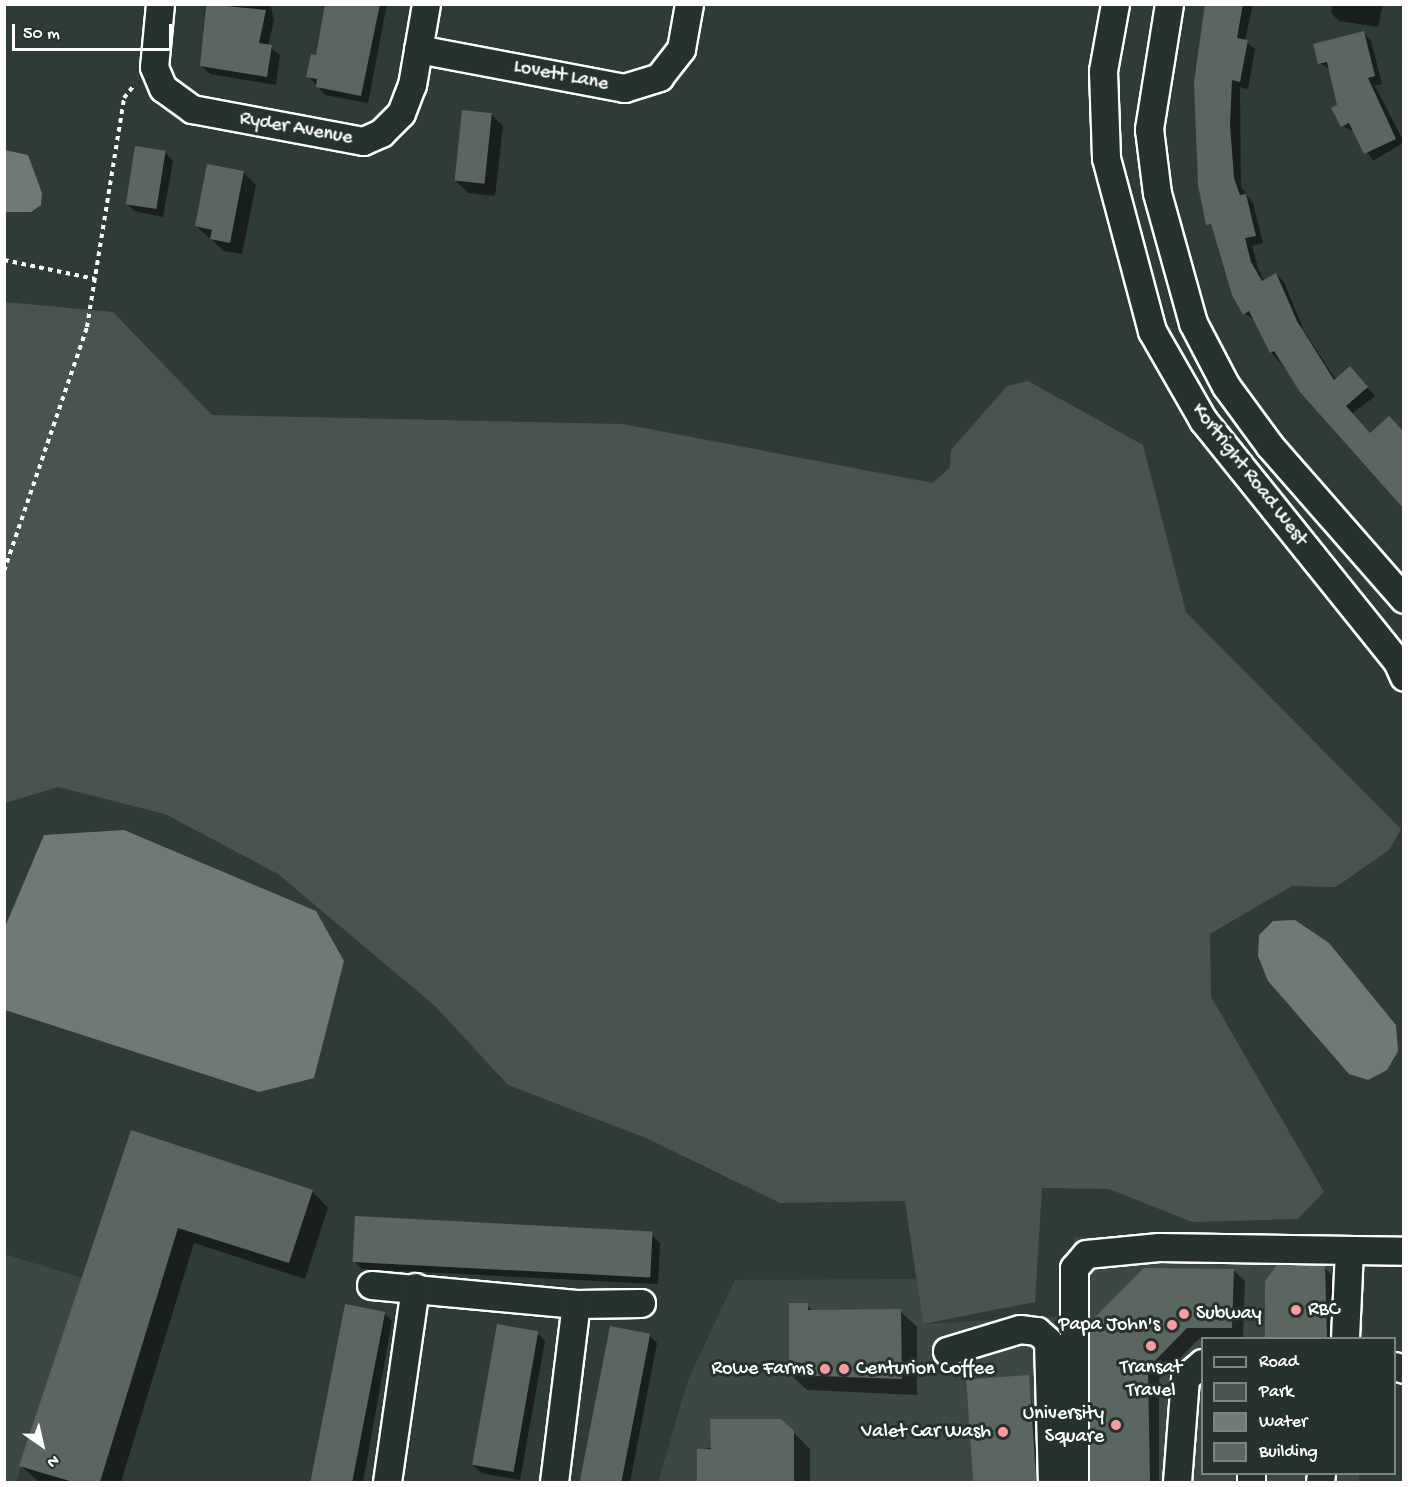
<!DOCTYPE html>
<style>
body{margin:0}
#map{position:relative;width:1408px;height:1487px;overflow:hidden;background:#2f3b35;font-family:"Gochi Hand",sans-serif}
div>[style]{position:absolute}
.built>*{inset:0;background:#3c4842}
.green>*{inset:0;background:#4a544f}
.water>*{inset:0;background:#707975}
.shadow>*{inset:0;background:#0007;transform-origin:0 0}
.building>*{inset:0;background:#5b6661;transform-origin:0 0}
.path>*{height:4px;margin-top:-2px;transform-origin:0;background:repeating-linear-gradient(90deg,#fff 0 4.5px,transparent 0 9px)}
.roads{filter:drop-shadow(2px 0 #fff) drop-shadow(-2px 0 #fff) drop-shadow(0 2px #fff) drop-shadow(0 -2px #fff)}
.minor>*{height:27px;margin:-13.5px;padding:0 13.5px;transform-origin:13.5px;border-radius:13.5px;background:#26332d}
.dots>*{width:16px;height:16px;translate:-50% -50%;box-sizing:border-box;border:3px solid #26332d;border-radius:50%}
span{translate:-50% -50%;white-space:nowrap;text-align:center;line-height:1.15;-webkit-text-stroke:6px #26332d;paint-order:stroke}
.street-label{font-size:20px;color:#fff}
.poi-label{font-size:20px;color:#fff}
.left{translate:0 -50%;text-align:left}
.right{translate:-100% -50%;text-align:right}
.frame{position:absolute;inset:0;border:6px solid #fff;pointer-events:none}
.legend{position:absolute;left:1201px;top:1337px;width:195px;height:138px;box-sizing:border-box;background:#26332d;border:2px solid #7d8581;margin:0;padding:8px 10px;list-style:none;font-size:18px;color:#fff}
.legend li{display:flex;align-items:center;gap:12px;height:30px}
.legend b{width:30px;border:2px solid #7d8581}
.north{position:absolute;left:12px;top:1415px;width:60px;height:60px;-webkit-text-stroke:4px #26332d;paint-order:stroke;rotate:146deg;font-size:16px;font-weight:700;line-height:24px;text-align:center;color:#fff}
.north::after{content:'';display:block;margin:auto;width:21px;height:27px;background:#fff;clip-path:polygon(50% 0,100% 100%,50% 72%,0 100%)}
.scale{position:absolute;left:12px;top:24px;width:160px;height:27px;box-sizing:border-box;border:3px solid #fff;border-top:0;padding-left:8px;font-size:18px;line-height:21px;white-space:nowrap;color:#fff;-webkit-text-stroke:4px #26332d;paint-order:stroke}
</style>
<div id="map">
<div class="built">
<i style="clip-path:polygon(1074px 1237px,1366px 1244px,1363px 1338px,1202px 1338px,1202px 1474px,1359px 1474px,1359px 1482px,658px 1482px,688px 1380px,735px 1280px,916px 1279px,923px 1324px,1071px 1316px)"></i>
<i style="clip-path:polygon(4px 1254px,83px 1278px,16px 1482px,4px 1482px)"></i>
</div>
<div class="green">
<i style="clip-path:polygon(5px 302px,113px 312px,212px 415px,623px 424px,933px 483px,950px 467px,951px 450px,1007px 386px,1028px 381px,1143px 445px,1186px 612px,1401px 829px,1389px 850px,1336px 887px,1292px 886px,1210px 934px,1211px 997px,1324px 1192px,1298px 1219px,1192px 1222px,1109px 1189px,1042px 1188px,1035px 1302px,923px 1324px,905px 1201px,780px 1203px,646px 1138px,508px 1085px,435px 1006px,278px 874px,165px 814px,58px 787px,5px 803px)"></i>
</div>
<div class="water">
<i style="clip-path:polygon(5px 150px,28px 155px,42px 193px,41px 205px,31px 212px,5px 212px)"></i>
<i style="clip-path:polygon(124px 830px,316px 911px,344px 961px,314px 1078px,259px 1092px,5px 1010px,5px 927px,44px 835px)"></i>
<i style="clip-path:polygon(1295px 920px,1329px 943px,1396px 1025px,1398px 1051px,1387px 1070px,1368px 1080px,1349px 1074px,1268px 981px,1258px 956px,1259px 935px,1273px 921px)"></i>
</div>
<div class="shadow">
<i style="clip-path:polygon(205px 4px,270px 4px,274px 20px,268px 46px,280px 55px,276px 85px,210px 74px,201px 65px)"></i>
<i style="clip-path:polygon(326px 4px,387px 4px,368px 103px,325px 95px,308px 76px,317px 57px)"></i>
<i style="clip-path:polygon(1208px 4px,1253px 4px,1245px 41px,1255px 49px,1248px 89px,1240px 87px,1241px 187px,1253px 203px,1263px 243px,1252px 246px,1259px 271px,1264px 281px,1276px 274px,1284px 282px,1304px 331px,1336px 380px,1350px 368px,1375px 396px,1352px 414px,1370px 435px,1389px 418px,1404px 433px,1404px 507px,1271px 352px,1255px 320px,1245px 314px,1224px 269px,1200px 185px,1195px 82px)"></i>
<i style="clip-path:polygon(1333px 4px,1383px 4px,1378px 27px,1339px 21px,1331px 13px)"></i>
<i style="clip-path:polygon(1364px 33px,1371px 41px,1382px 84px,1375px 86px,1404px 142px,1373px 161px,1355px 132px,1342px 126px,1331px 70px,1320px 63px)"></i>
<i style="clip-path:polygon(491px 114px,503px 126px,495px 196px,468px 193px,456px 181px)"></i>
<i style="clip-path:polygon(166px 153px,173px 161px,163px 217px,134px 211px,126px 203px)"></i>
<i style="clip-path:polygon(208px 165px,244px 173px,256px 185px,242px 254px,224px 251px,196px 226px)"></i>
<i style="clip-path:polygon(132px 1132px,312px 1191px,328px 1208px,305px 1279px,194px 1243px,121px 1482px,39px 1482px,21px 1466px)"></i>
<i style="clip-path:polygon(652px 1235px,660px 1243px,658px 1284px,362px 1269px,354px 1261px)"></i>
<i style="clip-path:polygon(1324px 1267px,1336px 1279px,1338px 1338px,1266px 1338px,1267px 1282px)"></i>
<i style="clip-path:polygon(1233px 1270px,1245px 1281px,1243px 1338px,1199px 1339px,1159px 1379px,1159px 1482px,1088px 1482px,1091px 1322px)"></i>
<i style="clip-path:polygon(807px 1305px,814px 1312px,900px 1311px,917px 1327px,917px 1395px,807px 1390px,790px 1374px)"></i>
<i style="clip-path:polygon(347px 1306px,384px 1313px,392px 1321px,363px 1482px,314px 1482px)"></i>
<i style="clip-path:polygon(611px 1328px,649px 1335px,657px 1343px,630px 1482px,582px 1482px)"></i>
<i style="clip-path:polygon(537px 1333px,545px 1341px,520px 1480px,481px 1473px,473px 1465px)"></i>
<i style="left:1028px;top:1377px;width:106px;height:60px;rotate:82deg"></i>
<i style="clip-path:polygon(793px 1432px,810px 1449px,810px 1482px,699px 1482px,699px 1450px)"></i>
</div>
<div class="building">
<i style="clip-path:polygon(206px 4px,266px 10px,259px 43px,272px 45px,267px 77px,200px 66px)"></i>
<i style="clip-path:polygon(325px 4px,380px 4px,361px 96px,316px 87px,317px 79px,306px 77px,311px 54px,316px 55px)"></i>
<i style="clip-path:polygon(1205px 4px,1243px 4px,1237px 38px,1248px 40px,1240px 82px,1232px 80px,1230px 124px,1234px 178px,1240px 195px,1246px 194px,1256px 236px,1245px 238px,1251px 262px,1262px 281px,1276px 273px,1297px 321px,1334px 380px,1350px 366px,1368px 387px,1346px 406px,1370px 433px,1389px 416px,1404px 432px,1404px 509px,1300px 392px,1274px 351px,1270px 353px,1249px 311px,1243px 315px,1232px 295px,1211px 224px,1206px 225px,1198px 185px,1194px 82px)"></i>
<i style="clip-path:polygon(1364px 31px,1375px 76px,1368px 78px,1396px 139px,1364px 154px,1349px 123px,1341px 127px,1331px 108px,1337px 105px,1327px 62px,1318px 64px,1313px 44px)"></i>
<i style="left:462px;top:110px;width:30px;height:71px;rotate:6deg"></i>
<i style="left:135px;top:146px;width:31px;height:59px;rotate:9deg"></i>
<i style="clip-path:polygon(207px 164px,244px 171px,230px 243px,210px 239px,212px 230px,195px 226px)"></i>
<i style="clip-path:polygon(131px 1130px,313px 1190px,289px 1263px,178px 1228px,100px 1482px,73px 1482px,19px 1466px)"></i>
<i style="left:355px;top:1216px;width:298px;height:46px;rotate:3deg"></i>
<i style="clip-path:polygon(1277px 1265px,1325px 1265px,1327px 1338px,1265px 1338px,1265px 1281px)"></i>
<i style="clip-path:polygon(1144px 1268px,1234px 1269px,1232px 1328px,1187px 1328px,1148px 1368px,1150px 1482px,1090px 1482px,1090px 1322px)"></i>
<i style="clip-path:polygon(789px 1303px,808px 1303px,808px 1310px,901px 1309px,902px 1379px,789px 1375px)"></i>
<i style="left:345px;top:1304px;width:41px;height:181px;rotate:11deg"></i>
<i style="left:497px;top:1324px;width:42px;height:143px;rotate:10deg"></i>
<i style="left:610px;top:1326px;width:41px;height:159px;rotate:11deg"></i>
<i style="left:1029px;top:1375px;width:107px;height:63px;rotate:86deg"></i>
<i style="clip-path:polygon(710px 1419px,781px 1419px,794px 1431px,794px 1482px,697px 1482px,697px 1449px,711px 1449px)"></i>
</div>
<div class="path">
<i style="left:4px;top:260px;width:93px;rotate:11.8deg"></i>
<i style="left:4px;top:571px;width:258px;rotate:-71.2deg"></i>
<i style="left:87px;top:327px;width:232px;rotate:-80.8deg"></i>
<i style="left:124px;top:98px;width:18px;rotate:-52deg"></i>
</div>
<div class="roads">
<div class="minor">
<i style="left:160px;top:4px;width:63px;rotate:95.4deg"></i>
<i style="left:154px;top:67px;width:23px;rotate:67deg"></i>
<i style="left:163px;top:88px;width:36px;rotate:36deg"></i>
<i style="left:192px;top:109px;width:174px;rotate:10.6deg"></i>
<i style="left:363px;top:141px;width:20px;rotate:-24deg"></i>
<i style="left:381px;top:133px;width:28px;rotate:-45deg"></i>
<i style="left:401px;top:113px;width:30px;rotate:-69deg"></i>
<i style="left:412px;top:85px;width:82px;rotate:-80.2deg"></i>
<i style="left:1115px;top:4px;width:68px;rotate:100.2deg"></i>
<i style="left:1103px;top:71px;width:87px;rotate:88deg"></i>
<i style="left:1106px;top:158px;width:179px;rotate:75.1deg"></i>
<i style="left:1152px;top:331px;width:103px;rotate:60.2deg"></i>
<i style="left:1203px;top:420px;width:309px;rotate:51.2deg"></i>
<i style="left:1397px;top:661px;width:17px;rotate:66deg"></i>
<i style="left:1169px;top:4px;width:127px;rotate:99.1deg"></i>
<i style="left:1149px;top:129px;width:64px;rotate:82.9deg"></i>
<i style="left:1157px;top:193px;width:135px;rotate:74.5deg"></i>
<i style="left:1193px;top:323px;width:71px;rotate:62.4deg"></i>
<i style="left:1226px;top:386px;width:74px;rotate:53.7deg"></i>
<i style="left:1270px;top:446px;width:203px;rotate:48.8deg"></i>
<i style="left:418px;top:49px;width:210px;rotate:10.7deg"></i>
<i style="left:624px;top:88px;width:37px;rotate:-17deg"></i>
<i style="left:659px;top:77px;width:36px;rotate:-52deg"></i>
<i style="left:681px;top:49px;width:46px;rotate:-79.9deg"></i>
<i style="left:371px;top:1285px;width:206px;rotate:5.3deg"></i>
<i style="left:576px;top:1304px;width:65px;rotate:-0.9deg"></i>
<i style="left:1345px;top:1338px;width:88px;rotate:-87.4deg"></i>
<i style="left:947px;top:1351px;width:76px;rotate:-16.8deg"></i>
<i style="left:1020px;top:1329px;width:17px;rotate:7deg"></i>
<i style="left:1037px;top:1331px;width:15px;rotate:42deg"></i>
<i style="left:1048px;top:1341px;width:141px;rotate:88.4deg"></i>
<i style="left:1394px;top:1366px;width:10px;rotate:17deg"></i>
<i style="left:1251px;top:1474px;width:8px;rotate:90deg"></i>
<i style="left:387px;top:1482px;width:197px;rotate:-81.8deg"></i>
<i style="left:554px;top:1482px;width:179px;rotate:-83deg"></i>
<i style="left:1074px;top:1482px;width:214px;rotate:-90deg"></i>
<i style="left:1074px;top:1268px;width:18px;rotate:-49deg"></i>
<i style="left:1086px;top:1254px;width:73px;rotate:-5.5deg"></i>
<i style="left:1159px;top:1247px;width:245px;rotate:0.9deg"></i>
<i style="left:1177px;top:1482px;width:104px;rotate:-85.6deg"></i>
<i style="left:1185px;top:1378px;width:23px;rotate:-41deg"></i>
<i style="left:1320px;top:1482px;width:8px;rotate:-83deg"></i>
</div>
</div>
<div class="dots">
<i style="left:1296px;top:1310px;background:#ff9aa2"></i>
<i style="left:1184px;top:1314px;background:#ff9aa2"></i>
<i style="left:1172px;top:1325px;background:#ff9aa2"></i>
<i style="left:1151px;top:1346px;background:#ff9aa2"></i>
<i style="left:825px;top:1369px;background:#ff9aa2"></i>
<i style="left:844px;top:1369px;background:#ff9aa2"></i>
<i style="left:1116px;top:1425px;background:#ff9aa2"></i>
<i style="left:1003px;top:1432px;background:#ff9aa2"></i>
</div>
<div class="street-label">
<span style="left:561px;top:76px;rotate:11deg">Lovett Lane</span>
<span style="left:296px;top:129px;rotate:10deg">Ryder Avenue</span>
<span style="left:1249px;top:475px;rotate:52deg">Kortright Road West</span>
</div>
<div class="poi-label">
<span class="left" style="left:1308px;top:1310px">RBC</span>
<span class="left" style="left:1196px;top:1314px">Subway</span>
<span class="right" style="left:1160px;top:1325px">Papa John's</span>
<span style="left:1151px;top:1380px">Transat<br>Travel</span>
<span class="right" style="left:813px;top:1369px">Rowe Farms</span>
<span class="left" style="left:856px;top:1369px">Centurion Coffee</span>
<span class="right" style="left:1104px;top:1426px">University<br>Square</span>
<span class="right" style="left:991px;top:1432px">Valet Car Wash</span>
</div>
<div class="frame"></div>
<ul class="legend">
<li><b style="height:8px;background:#26332d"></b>Road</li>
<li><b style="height:16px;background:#4a544f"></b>Park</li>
<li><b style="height:16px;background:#707975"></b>Water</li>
<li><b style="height:16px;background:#5b6661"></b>Building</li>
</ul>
<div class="north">N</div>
<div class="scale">50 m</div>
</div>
